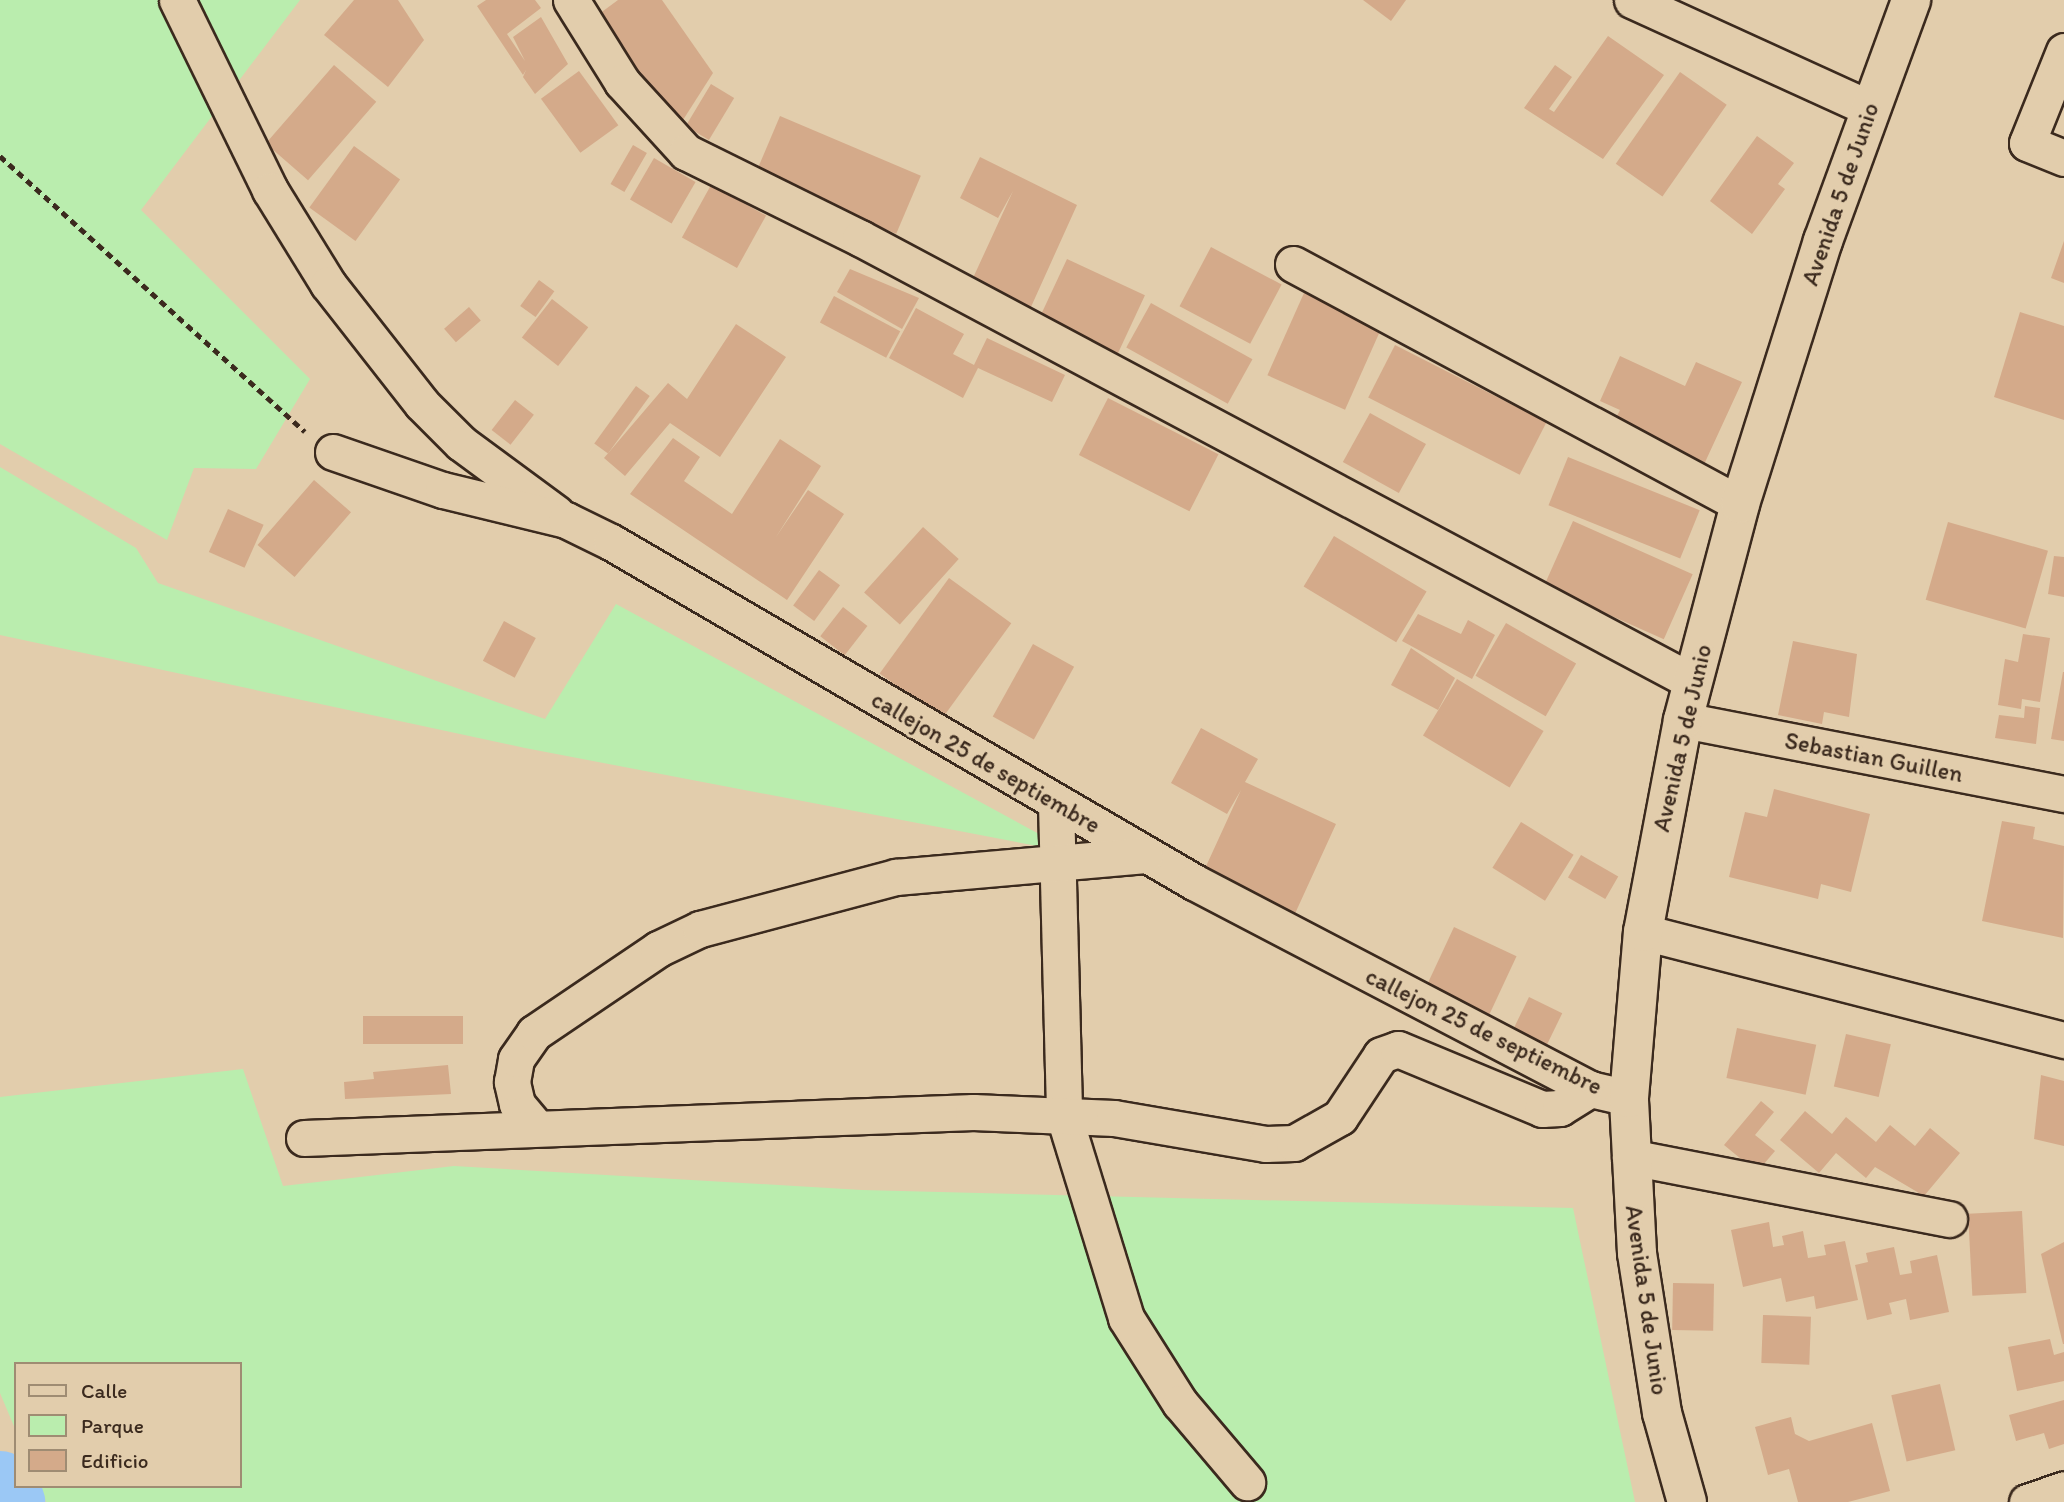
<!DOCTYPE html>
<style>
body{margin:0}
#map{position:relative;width:2064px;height:1502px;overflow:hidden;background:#e2cdac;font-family:Itim,sans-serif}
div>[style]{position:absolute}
.green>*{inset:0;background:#baedae}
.river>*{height:66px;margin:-33px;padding:0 33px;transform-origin:33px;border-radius:33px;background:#9bc8f5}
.building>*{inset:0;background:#d4aa8a;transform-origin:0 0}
.path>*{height:4.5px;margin-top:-2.25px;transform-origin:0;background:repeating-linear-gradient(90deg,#3b2a1e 0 7px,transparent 0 12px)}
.roads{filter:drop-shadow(2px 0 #3b2a1e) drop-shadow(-2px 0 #3b2a1e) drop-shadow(0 2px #3b2a1e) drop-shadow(0 -2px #3b2a1e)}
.street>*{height:35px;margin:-17.5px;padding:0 17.5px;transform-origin:17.5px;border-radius:17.5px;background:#e2cdac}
.secondary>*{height:38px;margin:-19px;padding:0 19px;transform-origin:19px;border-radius:19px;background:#e2cdac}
span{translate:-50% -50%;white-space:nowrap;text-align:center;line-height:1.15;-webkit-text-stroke:6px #e2cdac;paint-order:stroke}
.street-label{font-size:24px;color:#3b2a1e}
.legend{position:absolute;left:14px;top:1362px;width:228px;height:126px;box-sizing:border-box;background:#e2cdac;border:2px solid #9f8c73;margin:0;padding:9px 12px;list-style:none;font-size:21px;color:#3b2a1e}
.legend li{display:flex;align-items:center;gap:14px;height:35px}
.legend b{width:35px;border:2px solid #9f8c73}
</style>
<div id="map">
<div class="green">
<i style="clip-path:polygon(0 0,300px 0,141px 210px,310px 379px,256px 469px,194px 468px,167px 540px,0 444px)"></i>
<i style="clip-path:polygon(0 467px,136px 548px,158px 583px,545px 719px,616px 604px,1074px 853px,525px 748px,0 635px)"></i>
<i style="clip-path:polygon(243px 1069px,283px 1186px,454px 1166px,862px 1190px,1573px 1208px,1635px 1502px,46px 1502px,39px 1486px,240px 1486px,240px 1364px,16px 1364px,16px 1431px,0 1393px,0 1097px)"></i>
</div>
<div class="river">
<i style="left:0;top:1484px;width:22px;rotate:56deg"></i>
</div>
<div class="building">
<i style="clip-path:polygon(354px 0,398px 0,424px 40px,388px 87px,324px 35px)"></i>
<i style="clip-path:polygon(486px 0,535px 0,541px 8px,507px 34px,525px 61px,513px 37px,541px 17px,568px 64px,535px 94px,523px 77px,526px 70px,523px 75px,477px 6px)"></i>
<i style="clip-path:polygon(618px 0,662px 0,713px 73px,683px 120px,649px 91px,595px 17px)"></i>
<i style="clip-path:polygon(1363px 0,1406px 0,1391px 21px)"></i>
<i style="clip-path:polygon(1608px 36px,1664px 75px,1603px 159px,1524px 108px,1555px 65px,1572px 77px,1549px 109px,1554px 112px)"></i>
<i style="left:334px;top:65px;width:56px;height:104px;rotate:41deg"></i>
<i style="left:579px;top:71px;width:67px;height:47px;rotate:54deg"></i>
<i style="left:1680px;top:72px;width:57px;height:112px;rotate:35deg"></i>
<i style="left:711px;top:84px;width:27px;height:49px;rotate:31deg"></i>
<i style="left:780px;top:116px;width:153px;height:63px;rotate:23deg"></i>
<i style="clip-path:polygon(1757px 136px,1794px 163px,1778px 184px,1785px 189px,1752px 234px,1710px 201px)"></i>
<i style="left:633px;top:145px;width:16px;height:45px;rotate:30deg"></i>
<i style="left:354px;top:146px;width:57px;height:76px;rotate:36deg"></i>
<i style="clip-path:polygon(980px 157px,1077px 205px,1026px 318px,967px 291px,1013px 191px,998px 218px,960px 198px)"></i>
<i style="left:654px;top:158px;width:48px;height:48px;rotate:30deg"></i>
<i style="left:711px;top:185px;width:63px;height:60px;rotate:29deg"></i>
<i style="clip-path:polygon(2064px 241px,2064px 283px,2051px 278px)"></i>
<i style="left:1211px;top:247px;width:80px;height:67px;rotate:28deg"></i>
<i style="left:1067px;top:259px;width:86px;height:71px;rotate:25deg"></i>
<i style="clip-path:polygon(850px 269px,919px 298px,902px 329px,837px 292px)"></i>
<i style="left:539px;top:280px;width:19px;height:32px;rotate:36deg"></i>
<i style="left:1304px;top:293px;width:85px;height:90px;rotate:24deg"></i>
<i style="left:834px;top:296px;width:75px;height:30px;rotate:28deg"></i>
<i style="left:552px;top:299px;width:46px;height:49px;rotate:38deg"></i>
<i style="left:1151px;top:303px;width:116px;height:51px;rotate:29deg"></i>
<i style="left:469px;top:307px;width:18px;height:33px;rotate:49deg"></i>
<i style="clip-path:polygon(916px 308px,964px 334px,953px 354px,974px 365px,987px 338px,1065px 375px,1052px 402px,978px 368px,963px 398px,889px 358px)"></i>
<i style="clip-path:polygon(2020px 312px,2064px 326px,2064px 420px,1994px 397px)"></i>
<i style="clip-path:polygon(736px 324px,786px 357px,720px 457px,670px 423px,625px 476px,604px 458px,668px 383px,687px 399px)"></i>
<i style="left:1395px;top:345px;width:170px;height:59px;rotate:27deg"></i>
<i style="clip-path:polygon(1620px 356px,1685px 386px,1696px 362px,1742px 382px,1701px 471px,1610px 430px,1620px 410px,1600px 401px)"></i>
<i style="left:636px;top:386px;width:17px;height:71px;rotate:36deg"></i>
<i style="left:1108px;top:398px;width:124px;height:64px;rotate:27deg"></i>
<i style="left:515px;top:400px;width:24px;height:38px;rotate:38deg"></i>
<i style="left:1370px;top:413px;width:64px;height:56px;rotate:29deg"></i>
<i style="clip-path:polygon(673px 438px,700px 457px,684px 481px,732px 514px,780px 439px,821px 466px,776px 537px,808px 490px,844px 514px,787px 600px,630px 494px)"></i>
<i style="left:1568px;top:457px;width:142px;height:52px;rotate:22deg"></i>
<i style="left:314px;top:480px;width:49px;height:86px;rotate:41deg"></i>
<i style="left:228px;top:509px;width:39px;height:47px;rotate:24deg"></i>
<i style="left:1573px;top:521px;width:131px;height:71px;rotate:24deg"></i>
<i style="left:1948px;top:522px;width:104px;height:81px;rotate:16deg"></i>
<i style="left:923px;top:527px;width:48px;height:88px;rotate:42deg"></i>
<i style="left:1334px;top:536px;width:108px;height:59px;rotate:31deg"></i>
<i style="clip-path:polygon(2054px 556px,2064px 557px,2064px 597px,2048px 594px)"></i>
<i style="left:819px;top:570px;width:26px;height:44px;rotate:36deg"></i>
<i style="left:949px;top:578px;width:77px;height:118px;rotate:36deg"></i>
<i style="left:843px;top:607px;width:31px;height:37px;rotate:38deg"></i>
<i style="clip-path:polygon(1418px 614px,1461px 634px,1468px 620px,1495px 635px,1472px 679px,1402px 641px)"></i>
<i style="left:504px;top:621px;width:36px;height:45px;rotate:28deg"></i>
<i style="left:1506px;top:623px;width:81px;height:61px;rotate:30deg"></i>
<i style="clip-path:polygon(2023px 634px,2050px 638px,2040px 702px,2022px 699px,2021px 709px,1998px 705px,2005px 659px,2018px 662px)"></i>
<i style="clip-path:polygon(1793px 641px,1857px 654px,1849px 717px,1824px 712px,1822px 724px,1778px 715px)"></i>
<i style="left:1033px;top:644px;width:47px;height:83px;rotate:29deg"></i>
<i style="clip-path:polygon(1411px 648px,1455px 678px,1438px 710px,1391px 685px)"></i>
<i style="clip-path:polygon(2063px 672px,2064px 672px,2064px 741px,2051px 739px)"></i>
<i style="left:1457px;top:679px;width:101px;height:66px;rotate:31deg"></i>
<i style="clip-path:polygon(2025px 706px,2040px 708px,2036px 744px,1995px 738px,1999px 715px,2024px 718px)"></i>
<i style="clip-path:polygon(1201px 728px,1258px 759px,1245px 782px,1336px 824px,1293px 918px,1202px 875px,1241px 790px,1227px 814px,1171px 783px)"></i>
<i style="clip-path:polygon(1774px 789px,1870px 814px,1851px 892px,1821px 884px,1818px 899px,1729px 877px,1745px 812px,1767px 817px)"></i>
<i style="clip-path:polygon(2002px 821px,2035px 827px,2033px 839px,2064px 846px,2063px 938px,1982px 921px)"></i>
<i style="left:1521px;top:822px;width:62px;height:54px;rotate:32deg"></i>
<i style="left:1581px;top:855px;width:43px;height:26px;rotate:30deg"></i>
<i style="left:1454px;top:927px;width:69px;height:73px;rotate:25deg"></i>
<i style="left:1529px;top:997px;width:37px;height:35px;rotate:26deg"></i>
<i style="left:363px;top:1016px;width:100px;height:28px"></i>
<i style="left:1737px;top:1028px;width:81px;height:51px;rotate:12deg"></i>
<i style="left:1846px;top:1034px;width:46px;height:54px;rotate:13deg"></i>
<i style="clip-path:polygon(448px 1065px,451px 1094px,345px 1099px,344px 1082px,374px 1079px,373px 1072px)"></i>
<i style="clip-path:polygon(2041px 1075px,2064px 1081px,2064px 1146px,2034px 1139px)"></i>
<i style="clip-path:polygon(1761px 1101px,1774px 1112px,1755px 1135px,1775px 1151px,1757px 1172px,1724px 1145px)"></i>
<i style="clip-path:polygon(1805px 1111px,1832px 1134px,1846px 1117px,1876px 1142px,1890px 1125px,1915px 1146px,1930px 1128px,1960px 1153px,1924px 1196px,1875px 1167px,1866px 1178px,1836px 1153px,1819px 1173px,1780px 1140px)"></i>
<i style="left:2022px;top:1211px;width:82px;height:54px;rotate:87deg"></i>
<i style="clip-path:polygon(1769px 1222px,1773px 1247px,1784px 1245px,1782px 1236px,1803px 1231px,1808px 1258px,1826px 1255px,1824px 1245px,1845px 1241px,1858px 1300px,1816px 1309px,1814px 1296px,1786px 1302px,1781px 1278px,1743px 1287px,1731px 1230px)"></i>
<i style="clip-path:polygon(2064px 1242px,2064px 1344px,2063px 1344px,2041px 1254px)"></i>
<i style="clip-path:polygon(1894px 1247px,1900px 1275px,1912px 1273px,1910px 1261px,1937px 1255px,1949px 1312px,1910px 1320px,1906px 1299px,1889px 1303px,1892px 1314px,1867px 1320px,1855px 1265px,1868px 1262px,1866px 1253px)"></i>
<i style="left:1673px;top:1283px;width:41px;height:47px;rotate:1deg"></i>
<i style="left:1763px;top:1315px;width:48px;height:48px;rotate:2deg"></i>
<i style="clip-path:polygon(2050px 1339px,2054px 1355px,2064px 1352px,2064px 1381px,2017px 1391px,2008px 1347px)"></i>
<i style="left:1940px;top:1384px;width:68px;height:50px;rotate:77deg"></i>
<i style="clip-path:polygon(2064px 1400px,2064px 1444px,2049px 1449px,2044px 1433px,2016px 1441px,2009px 1415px)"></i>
<i style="clip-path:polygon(1791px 1417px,1795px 1434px,1809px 1441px,1872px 1423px,1890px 1491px,1848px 1502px,1798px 1502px,1789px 1469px,1768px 1475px,1755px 1427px)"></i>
</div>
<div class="path">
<i style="left:0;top:156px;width:411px;rotate:42.1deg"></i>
</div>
<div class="roads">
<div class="street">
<i style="left:177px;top:0;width:212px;rotate:63.9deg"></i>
<i style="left:270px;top:190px;width:110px;rotate:58.3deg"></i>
<i style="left:328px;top:284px;width:152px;rotate:51.9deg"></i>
<i style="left:422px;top:404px;width:55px;rotate:45deg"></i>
<i style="left:461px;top:443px;width:118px;rotate:36.4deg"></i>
<i style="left:571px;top:0;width:97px;rotate:58.1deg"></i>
<i style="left:622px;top:82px;width:95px;rotate:47.6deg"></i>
<i style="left:686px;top:152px;width:194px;rotate:26.3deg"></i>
<i style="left:860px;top:238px;width:944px;rotate:28.06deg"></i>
<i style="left:1632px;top:0;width:260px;rotate:24.5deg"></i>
<i style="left:2064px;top:51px;width:99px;rotate:111.9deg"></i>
<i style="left:2027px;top:143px;width:40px;rotate:22deg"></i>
<i style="left:1293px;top:264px;width:507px;rotate:28.23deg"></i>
<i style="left:333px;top:452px;width:116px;rotate:19.1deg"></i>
<i style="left:443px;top:490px;width:127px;rotate:13.7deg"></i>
<i style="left:566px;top:520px;width:50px;rotate:26.1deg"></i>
<i style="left:611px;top:542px;width:675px;rotate:30.25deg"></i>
<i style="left:1194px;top:882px;width:447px;rotate:27.6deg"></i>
<i style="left:1590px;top:1089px;width:40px;rotate:13deg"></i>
<i style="left:1683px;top:720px;width:388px;rotate:11deg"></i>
<i style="left:1056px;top:804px;width:312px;rotate:88.5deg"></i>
<i style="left:1064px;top:1116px;width:211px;rotate:72.9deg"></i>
<i style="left:1126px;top:1318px;width:101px;rotate:57.6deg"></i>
<i style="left:1180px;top:1403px;width:104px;rotate:49.7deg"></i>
<i style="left:1643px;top:932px;width:435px;rotate:14.4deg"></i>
<i style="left:537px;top:1128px;width:31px;rotate:-130deg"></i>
<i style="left:517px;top:1104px;width:23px;rotate:-103deg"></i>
<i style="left:512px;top:1082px;width:23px;rotate:-80deg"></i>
<i style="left:516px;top:1059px;width:32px;rotate:-55deg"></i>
<i style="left:534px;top:1033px;width:150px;rotate:-34.1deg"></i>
<i style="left:658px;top:949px;width:47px;rotate:-25.5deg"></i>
<i style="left:700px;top:929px;width:203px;rotate:-14.9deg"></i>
<i style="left:896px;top:877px;width:250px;rotate:-5deg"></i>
<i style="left:304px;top:1138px;width:670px;rotate:-2.23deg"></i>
<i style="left:973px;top:1112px;width:141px;rotate:2.4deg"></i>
<i style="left:1114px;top:1118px;width:154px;rotate:9.7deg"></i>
<i style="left:1266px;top:1144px;width:28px;rotate:-2deg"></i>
<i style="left:1294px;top:1143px;width:53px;rotate:-29.5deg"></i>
<i style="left:1340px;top:1117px;width:74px;rotate:-56.5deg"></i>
<i style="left:1381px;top:1055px;width:18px;rotate:-19deg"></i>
<i style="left:1398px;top:1049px;width:156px;rotate:22.6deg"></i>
<i style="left:1542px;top:1109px;width:18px;rotate:-3deg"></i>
<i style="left:1560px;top:1108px;width:36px;rotate:-32deg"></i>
<i style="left:1630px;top:1157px;width:325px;rotate:11deg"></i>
<i style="left:2027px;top:1502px;width:39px;rotate:-19deg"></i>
</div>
<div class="secondary">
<i style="left:1687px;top:1502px;width:92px;rotate:-105.7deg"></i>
<i style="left:1662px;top:1413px;width:162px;rotate:-98.9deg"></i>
<i style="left:1637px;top:1253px;width:155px;rotate:-93deg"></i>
<i style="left:1629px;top:1098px;width:167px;rotate:-85.2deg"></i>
<i style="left:1643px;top:932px;width:216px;rotate:-79.3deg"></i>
<i style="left:1683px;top:720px;width:223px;rotate:-75.2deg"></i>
<i style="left:1740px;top:504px;width:276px;rotate:-72.5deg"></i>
<i style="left:1823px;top:241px;width:257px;rotate:-69.9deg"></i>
</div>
</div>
<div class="street-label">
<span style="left:1840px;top:194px;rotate:-71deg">Avenida 5 de Junio</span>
<span style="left:1682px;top:738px;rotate:-77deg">Avenida 5 de Junio</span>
<span style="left:1874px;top:757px;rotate:11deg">Sebastian Guillen</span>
<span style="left:986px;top:762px;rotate:30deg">callejon 25 de septiembre</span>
<span style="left:1484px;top:1031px;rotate:26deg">callejon 25 de septiembre</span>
<span style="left:1647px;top:1300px;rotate:82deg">Avenida 5 de Junio</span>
</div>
<ul class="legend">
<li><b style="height:9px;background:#e2cdac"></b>Calle</li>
<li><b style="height:19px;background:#baedae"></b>Parque</li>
<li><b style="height:19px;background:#d4aa8a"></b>Edificio</li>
</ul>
</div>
